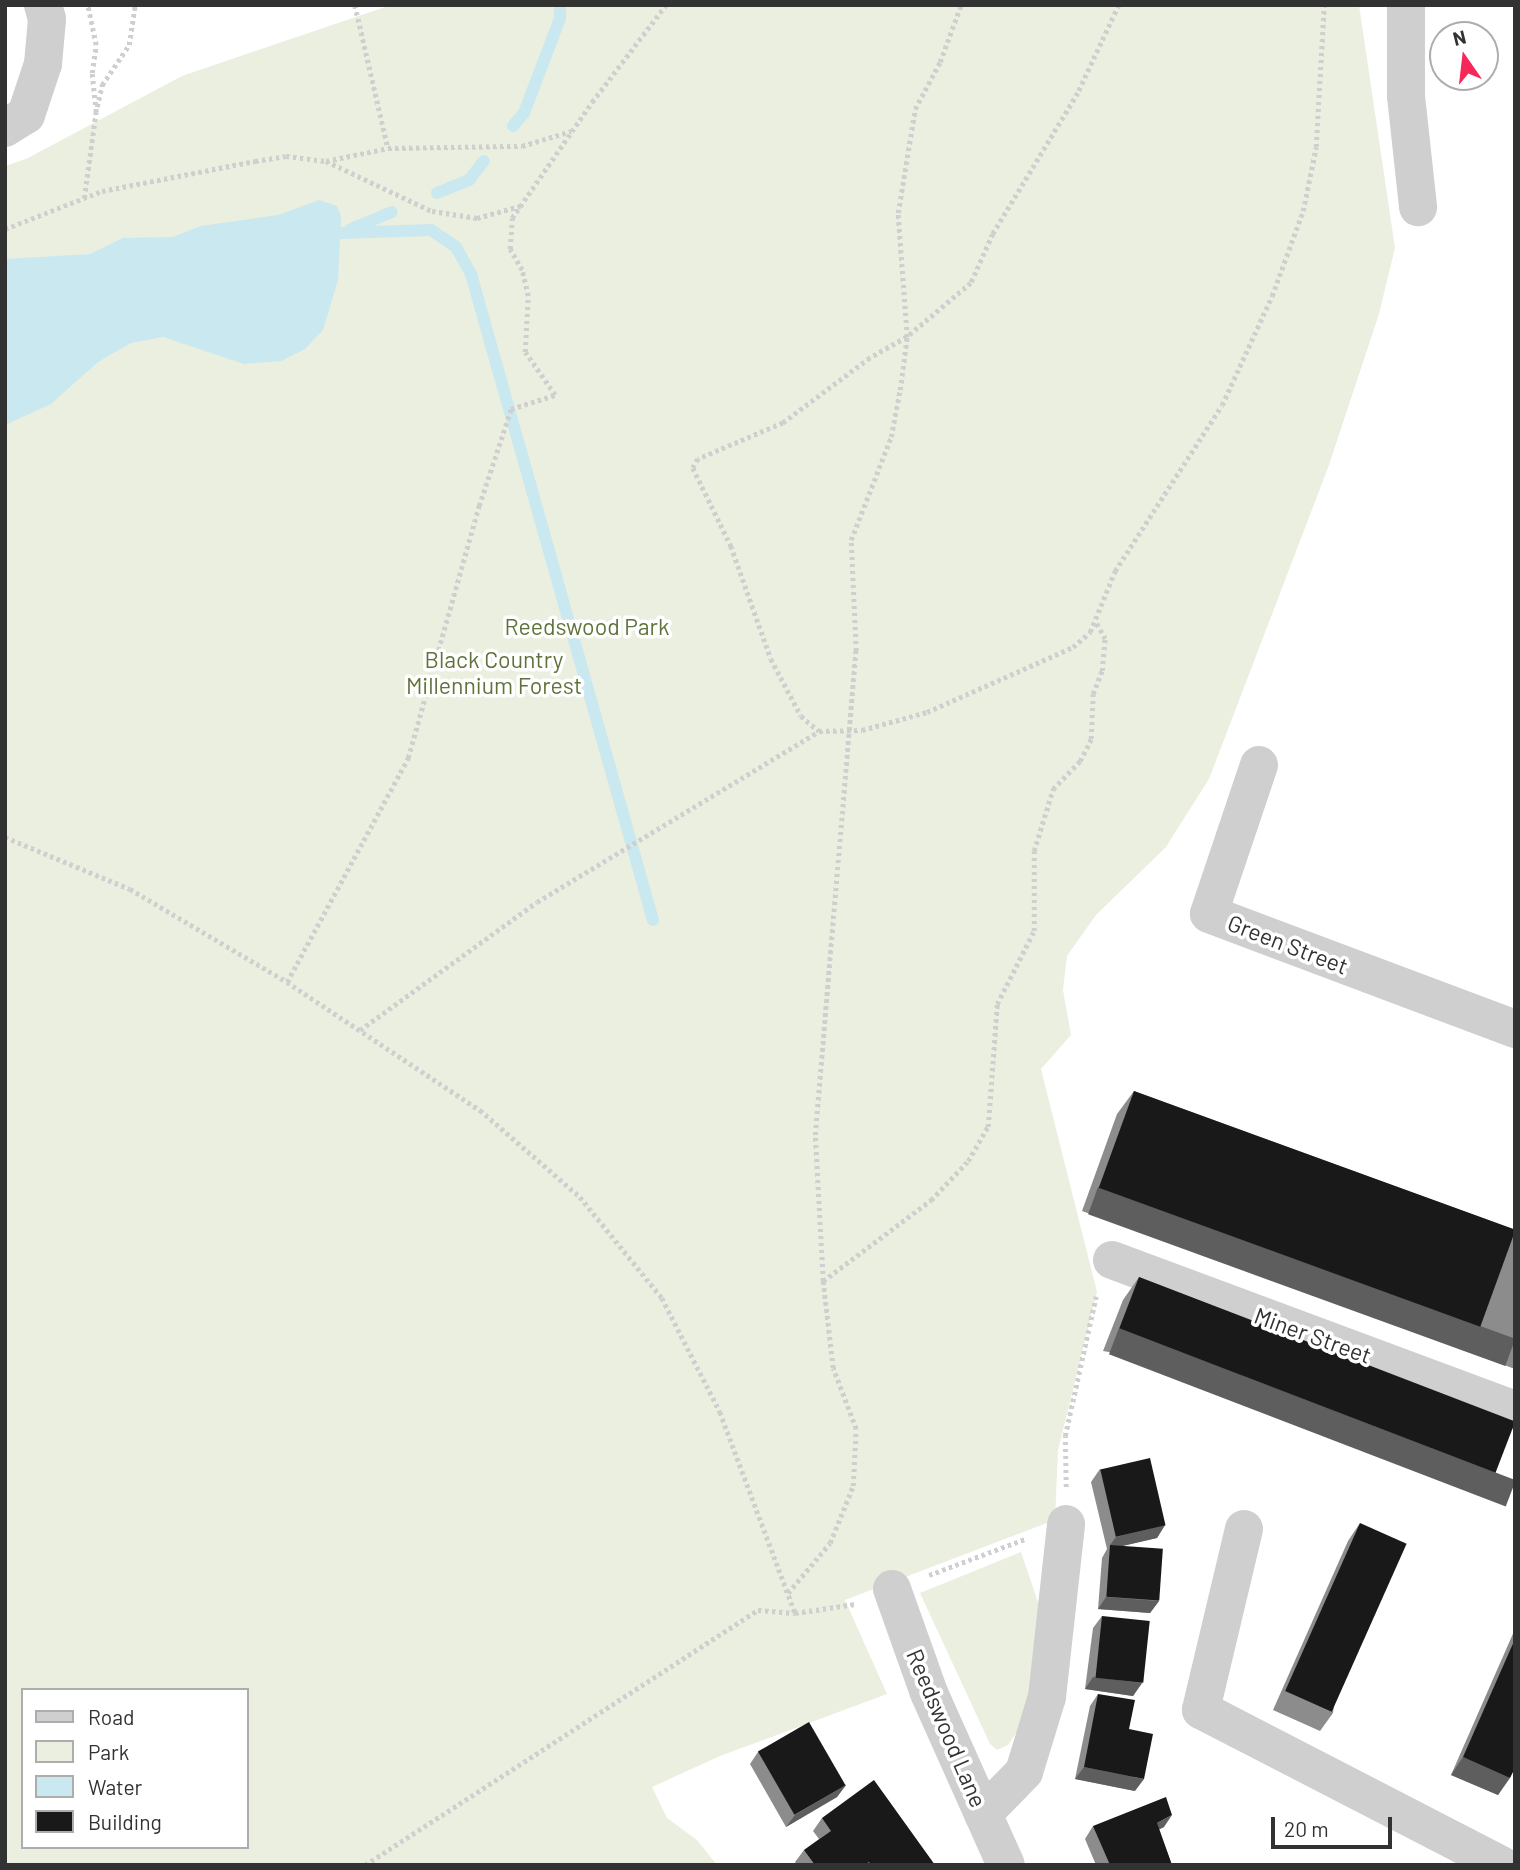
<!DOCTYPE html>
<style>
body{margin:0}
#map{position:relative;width:1520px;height:1870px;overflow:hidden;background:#fff;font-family:Barlow,sans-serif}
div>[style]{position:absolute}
.green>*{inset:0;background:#ebefdf}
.water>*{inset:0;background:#cae8f0}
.stream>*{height:12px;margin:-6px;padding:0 6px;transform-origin:6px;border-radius:6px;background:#cae8f0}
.path>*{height:4.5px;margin-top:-2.25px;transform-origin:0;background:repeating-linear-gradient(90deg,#cfcfcf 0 3.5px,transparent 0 7px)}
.minor>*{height:38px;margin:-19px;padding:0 19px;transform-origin:19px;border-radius:19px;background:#cfcfcf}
.wall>*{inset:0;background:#8c8c8c}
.shaded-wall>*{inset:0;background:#5e5e5e;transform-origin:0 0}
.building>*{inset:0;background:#191919;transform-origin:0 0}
span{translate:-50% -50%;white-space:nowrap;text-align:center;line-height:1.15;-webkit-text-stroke:7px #fff;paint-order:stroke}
.park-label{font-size:23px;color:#5e733a}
.street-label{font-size:23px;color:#323232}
.frame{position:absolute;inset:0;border:7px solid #323232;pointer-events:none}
.legend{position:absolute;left:21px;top:1688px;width:228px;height:161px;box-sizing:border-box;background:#fff;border:2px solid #adadad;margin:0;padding:9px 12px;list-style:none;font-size:21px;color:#323232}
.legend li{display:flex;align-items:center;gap:14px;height:35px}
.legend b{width:35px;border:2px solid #adadad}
.north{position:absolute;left:1429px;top:21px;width:70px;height:70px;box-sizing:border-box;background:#fff;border:2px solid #adadad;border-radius:50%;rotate:346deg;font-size:19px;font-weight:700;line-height:28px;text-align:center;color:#323232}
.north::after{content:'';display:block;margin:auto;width:24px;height:32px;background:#f62759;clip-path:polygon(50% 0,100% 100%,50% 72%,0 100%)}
.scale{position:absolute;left:1271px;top:1817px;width:121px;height:32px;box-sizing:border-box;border:4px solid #323232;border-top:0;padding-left:9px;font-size:21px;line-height:24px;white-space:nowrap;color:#323232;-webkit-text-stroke:5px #fff;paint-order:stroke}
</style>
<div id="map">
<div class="green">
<i style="clip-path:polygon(evenodd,391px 5px,1359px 5px,1395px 248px,1379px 314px,1329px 465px,1209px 779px,1166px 847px,1096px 915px,1067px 956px,1063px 990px,1071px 1035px,1041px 1069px,1097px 1292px,1058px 1450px,1055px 1520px,845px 1600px,887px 1694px,720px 1756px,652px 1787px,667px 1818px,697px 1840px,717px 1865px,5px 1865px,5px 166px,26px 159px,182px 76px,391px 5px,23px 1690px,247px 1690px,247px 1847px,23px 1847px,23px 1690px)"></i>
<i style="clip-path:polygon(1021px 1552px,1040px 1608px,1040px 1660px,1020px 1727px,1008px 1745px,997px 1750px,990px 1744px,920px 1593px)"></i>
</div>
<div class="water">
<i style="clip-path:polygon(319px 200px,337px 206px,341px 216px,338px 280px,323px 330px,305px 349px,281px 361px,244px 364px,163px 337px,131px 343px,98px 362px,51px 404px,5px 425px,5px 259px,90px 254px,123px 238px,173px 237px,201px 226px,278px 215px)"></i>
</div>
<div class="stream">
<i style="left:513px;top:126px;width:17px;rotate:-50deg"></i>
<i style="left:524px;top:113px;width:102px;rotate:-69.2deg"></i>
<i style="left:560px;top:18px;width:13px;rotate:-90deg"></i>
<i style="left:437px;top:193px;width:35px;rotate:-22deg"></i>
<i style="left:469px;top:180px;width:24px;rotate:-52deg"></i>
<i style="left:351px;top:229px;width:44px;rotate:-22.5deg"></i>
<i style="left:341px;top:233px;width:90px;rotate:-1.9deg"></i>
<i style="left:431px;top:230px;width:30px;rotate:34deg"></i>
<i style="left:456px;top:247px;width:31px;rotate:61deg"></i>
<i style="left:471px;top:274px;width:671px;rotate:74.27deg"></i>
</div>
<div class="path">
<i style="left:355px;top:5px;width:147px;rotate:77deg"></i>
<i style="left:1119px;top:5px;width:97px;rotate:115deg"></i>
<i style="left:1078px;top:93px;width:165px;rotate:121.1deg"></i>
<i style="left:993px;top:234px;width:54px;rotate:114.2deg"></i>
<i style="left:971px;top:283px;width:84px;rotate:139.8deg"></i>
<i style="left:907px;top:337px;width:43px;rotate:150.4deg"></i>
<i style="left:870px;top:358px;width:109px;rotate:143.2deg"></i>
<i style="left:783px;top:423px;width:92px;rotate:157deg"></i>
<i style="left:698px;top:459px;width:10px;rotate:119deg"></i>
<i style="left:693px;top:468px;width:87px;rotate:64deg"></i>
<i style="left:731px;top:546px;width:120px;rotate:70.5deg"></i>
<i style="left:771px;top:659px;width:64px;rotate:62.2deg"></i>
<i style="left:801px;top:716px;width:23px;rotate:40deg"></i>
<i style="left:819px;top:731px;width:43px;rotate:-1.3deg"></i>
<i style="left:862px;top:730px;width:67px;rotate:-15.5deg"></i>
<i style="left:927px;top:712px;width:160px;rotate:-24deg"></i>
<i style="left:1073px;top:647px;width:23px;rotate:-41deg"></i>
<i style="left:1090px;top:632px;width:66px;rotate:-67.7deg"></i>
<i style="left:1115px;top:571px;width:197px;rotate:-57.2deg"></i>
<i style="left:1222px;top:405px;width:120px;rotate:-65.4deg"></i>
<i style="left:1272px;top:296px;width:90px;rotate:-70deg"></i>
<i style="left:1303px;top:211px;width:65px;rotate:-78.5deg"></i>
<i style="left:1316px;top:147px;width:142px;rotate:-86.8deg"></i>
<i style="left:97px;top:107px;width:23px;rotate:-77deg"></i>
<i style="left:102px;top:85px;width:48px;rotate:-56deg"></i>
<i style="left:129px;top:45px;width:40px;rotate:-81.5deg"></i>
<i style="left:326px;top:161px;width:117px;rotate:25.3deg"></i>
<i style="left:432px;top:211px;width:46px;rotate:8.8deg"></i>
<i style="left:477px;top:218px;width:45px;rotate:-15.6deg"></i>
<i style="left:84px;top:198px;width:87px;rotate:-82.1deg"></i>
<i style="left:96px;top:112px;width:39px;rotate:-96deg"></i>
<i style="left:92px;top:73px;width:28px;rotate:-82deg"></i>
<i style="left:96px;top:45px;width:40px;rotate:-102deg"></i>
<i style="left:5px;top:229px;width:104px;rotate:-21.4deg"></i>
<i style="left:102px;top:191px;width:156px;rotate:-11.1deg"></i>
<i style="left:255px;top:161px;width:31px;rotate:-9deg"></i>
<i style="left:286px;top:156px;width:40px;rotate:7.1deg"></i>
<i style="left:326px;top:161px;width:63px;rotate:-11.8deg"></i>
<i style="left:388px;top:148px;width:134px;rotate:-0.9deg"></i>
<i style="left:522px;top:146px;width:51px;rotate:-17deg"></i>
<i style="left:5px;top:837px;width:135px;rotate:22.6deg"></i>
<i style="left:130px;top:889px;width:182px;rotate:30.6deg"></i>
<i style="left:287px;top:982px;width:232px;rotate:33.6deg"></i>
<i style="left:480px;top:1110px;width:133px;rotate:41deg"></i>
<i style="left:580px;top:1197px;width:130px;rotate:50.9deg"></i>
<i style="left:662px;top:1298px;width:128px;rotate:63deg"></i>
<i style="left:720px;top:1412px;width:215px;rotate:69.5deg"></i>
<i style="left:287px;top:982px;width:255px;rotate:-61.6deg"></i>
<i style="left:408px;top:758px;width:262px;rotate:-74.3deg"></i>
<i style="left:479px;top:506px;width:102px;rotate:-71.7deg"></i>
<i style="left:511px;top:409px;width:46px;rotate:-17.7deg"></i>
<i style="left:555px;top:395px;width:52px;rotate:-124.9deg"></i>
<i style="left:525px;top:352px;width:56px;rotate:-86.9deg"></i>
<i style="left:528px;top:296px;width:27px;rotate:-103deg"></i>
<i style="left:522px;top:270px;width:24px;rotate:-120deg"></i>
<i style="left:510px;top:249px;width:31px;rotate:-86deg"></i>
<i style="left:512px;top:218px;width:141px;rotate:-55.4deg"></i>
<i style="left:592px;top:102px;width:122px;rotate:-52.7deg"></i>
<i style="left:360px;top:1030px;width:218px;rotate:-35.9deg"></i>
<i style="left:537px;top:902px;width:330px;rotate:-31.2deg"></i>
<i style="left:823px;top:1281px;width:135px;rotate:-36.9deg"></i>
<i style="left:931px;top:1200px;width:54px;rotate:-46.5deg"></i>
<i style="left:968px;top:1161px;width:39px;rotate:-60deg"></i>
<i style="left:988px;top:1127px;width:123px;rotate:-85.8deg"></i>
<i style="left:997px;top:1004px;width:82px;rotate:-63.1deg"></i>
<i style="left:1034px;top:931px;width:80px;rotate:-90deg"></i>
<i style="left:1034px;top:851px;width:65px;rotate:-73deg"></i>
<i style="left:1053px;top:789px;width:39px;rotate:-46deg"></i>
<i style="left:1080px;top:761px;width:25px;rotate:-63deg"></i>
<i style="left:1091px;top:739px;width:45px;rotate:-87.5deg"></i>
<i style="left:1093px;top:694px;width:25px;rotate:-69deg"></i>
<i style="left:1102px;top:671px;width:32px;rotate:-85deg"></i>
<i style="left:1105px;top:639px;width:18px;rotate:-119deg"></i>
<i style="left:1066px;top:1487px;width:51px;rotate:-91.1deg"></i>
<i style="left:1065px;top:1436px;width:143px;rotate:-77.5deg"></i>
<i style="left:929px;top:1575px;width:103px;rotate:-20.6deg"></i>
<i style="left:788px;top:1593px;width:65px;rotate:-50deg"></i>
<i style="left:830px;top:1543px;width:61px;rotate:-68deg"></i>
<i style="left:853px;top:1486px;width:57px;rotate:-87deg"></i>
<i style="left:856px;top:1429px;width:65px;rotate:-110.7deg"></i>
<i style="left:833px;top:1368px;width:88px;rotate:-96.6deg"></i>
<i style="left:823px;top:1281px;width:146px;rotate:-93.1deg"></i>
<i style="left:815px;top:1135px;width:486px;rotate:-85.2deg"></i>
<i style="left:856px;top:651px;width:111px;rotate:-92.6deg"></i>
<i style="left:851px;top:540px;width:110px;rotate:-68.8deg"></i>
<i style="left:891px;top:437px;width:48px;rotate:-79.2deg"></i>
<i style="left:900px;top:390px;width:53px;rotate:-82.5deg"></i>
<i style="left:907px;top:337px;width:124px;rotate:-94.2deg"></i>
<i style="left:898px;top:213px;width:105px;rotate:-80.7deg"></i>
<i style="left:915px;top:109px;width:53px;rotate:-62deg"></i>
<i style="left:940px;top:62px;width:61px;rotate:-69.8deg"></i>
<i style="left:365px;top:1865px;width:468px;rotate:-33deg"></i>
<i style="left:758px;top:1610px;width:37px;rotate:5deg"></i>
<i style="left:795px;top:1613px;width:61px;rotate:-8.5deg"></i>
</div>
<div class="minor">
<i style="left:1406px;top:5px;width:91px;rotate:90deg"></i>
<i style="left:1406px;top:96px;width:112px;rotate:83.8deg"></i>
<i style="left:5px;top:128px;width:25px;rotate:-32deg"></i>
<i style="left:26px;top:115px;width:54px;rotate:-71.6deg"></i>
<i style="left:43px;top:64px;width:45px;rotate:-84.9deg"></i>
<i style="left:47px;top:19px;width:15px;rotate:-106deg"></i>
<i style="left:1259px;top:765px;width:157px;rotate:108.6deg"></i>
<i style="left:1209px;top:914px;width:327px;rotate:20.6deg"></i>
<i style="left:1112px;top:1260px;width:430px;rotate:20.4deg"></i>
<i style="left:1244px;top:1529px;width:186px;rotate:103.4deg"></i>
<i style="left:1201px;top:1710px;width:338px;rotate:27.3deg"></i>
<i style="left:892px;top:1589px;width:110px;rotate:70.4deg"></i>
<i style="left:929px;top:1693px;width:188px;rotate:65.9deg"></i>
<i style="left:983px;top:1814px;width:59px;rotate:-45.7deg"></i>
<i style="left:1024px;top:1772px;width:78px;rotate:-73deg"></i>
<i style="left:1047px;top:1697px;width:174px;rotate:-83.7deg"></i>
</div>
<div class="wall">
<i style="clip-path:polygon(1134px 1091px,1515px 1230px,1515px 1369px,1082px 1211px,1117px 1114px)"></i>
<i style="clip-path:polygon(1139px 1277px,1515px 1423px,1103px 1351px,1123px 1300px)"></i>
<i style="clip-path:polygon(1100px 1469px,1165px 1525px,1157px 1538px,1121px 1546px,1159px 1601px,1150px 1613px,1098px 1609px,1102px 1558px,1107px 1549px,1091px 1482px)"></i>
<i style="clip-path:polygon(1360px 1523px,1333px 1713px,1320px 1731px,1273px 1710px,1348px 1541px)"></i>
<i style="clip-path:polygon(1102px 1616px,1142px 1683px,1133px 1696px,1085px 1689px,1093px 1628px)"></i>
<i style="clip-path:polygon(1515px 1629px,1515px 1768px,1498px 1795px,1451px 1775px)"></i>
<i style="clip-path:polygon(1098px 1694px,1129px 1729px,1135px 1791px,1075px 1779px,1090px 1706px)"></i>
<i style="clip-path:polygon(758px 1752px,846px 1785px,837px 1797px,786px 1827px,750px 1764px)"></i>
<i style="clip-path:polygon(822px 1818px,935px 1865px,797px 1865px,795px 1862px,804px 1850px,819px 1839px,813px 1831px)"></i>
<i style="clip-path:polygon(1093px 1826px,1164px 1827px,1159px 1829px,1172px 1865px,1096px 1865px,1085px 1839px)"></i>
</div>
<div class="shaded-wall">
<i style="left:1098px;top:1187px;width:444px;height:29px;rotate:20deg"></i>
<i style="left:1119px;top:1328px;width:425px;height:28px;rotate:21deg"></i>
<i style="clip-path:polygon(1165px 1525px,1157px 1538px,1110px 1549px,1110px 1545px,1116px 1537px)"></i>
<i style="clip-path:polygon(1106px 1597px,1159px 1601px,1150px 1613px,1098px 1609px)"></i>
<i style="clip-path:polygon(1093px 1677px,1142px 1683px,1133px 1696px,1085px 1689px)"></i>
<i style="clip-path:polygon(1463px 1757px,1510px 1778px,1498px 1795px,1451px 1775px)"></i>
<i style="clip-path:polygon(1084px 1767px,1144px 1779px,1135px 1791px,1075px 1779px)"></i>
<i style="clip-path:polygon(846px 1785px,837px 1797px,786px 1827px,795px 1815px)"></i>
<i style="clip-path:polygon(1172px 1815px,1164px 1827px,1148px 1835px,1157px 1823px)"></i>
</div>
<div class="building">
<i style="left:1134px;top:1091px;width:406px;height:103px;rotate:20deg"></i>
<i style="left:1139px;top:1277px;width:403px;height:55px;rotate:21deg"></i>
<i style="left:1150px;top:1458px;width:69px;height:51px;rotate:77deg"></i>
<i style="left:1360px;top:1523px;width:51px;height:184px;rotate:24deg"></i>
<i style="left:1110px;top:1545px;width:53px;height:52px;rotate:4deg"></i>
<i style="left:1102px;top:1616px;width:48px;height:62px;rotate:6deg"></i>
<i style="clip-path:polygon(1515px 1639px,1515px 1768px,1510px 1778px,1463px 1757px)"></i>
<i style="clip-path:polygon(1098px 1694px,1135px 1700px,1129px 1729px,1153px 1734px,1144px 1779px,1084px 1767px)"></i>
<i style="left:809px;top:1722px;width:73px;height:59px;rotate:60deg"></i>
<i style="clip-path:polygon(874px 1780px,935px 1865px,871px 1865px,869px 1862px,864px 1865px,815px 1865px,804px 1850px,831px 1831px,822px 1818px)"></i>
<i style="clip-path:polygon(1166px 1797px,1172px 1815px,1157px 1823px,1172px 1865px,1110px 1865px,1093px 1826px)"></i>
</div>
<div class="park-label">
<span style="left:587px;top:626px">Reedswood Park</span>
<span style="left:494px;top:672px">Black Country<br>Millennium Forest</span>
</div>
<div class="street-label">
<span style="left:1288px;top:944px;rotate:21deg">Green Street</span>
<span style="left:1313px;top:1335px;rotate:20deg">Miner Street</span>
<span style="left:947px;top:1728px;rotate:67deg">Reedswood Lane</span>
</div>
<div class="frame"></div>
<ul class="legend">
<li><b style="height:9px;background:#cfcfcf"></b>Road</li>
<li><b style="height:19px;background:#ebefdf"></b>Park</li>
<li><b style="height:19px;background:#cae8f0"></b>Water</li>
<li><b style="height:19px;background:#191919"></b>Building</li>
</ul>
<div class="north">N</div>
<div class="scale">20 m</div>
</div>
